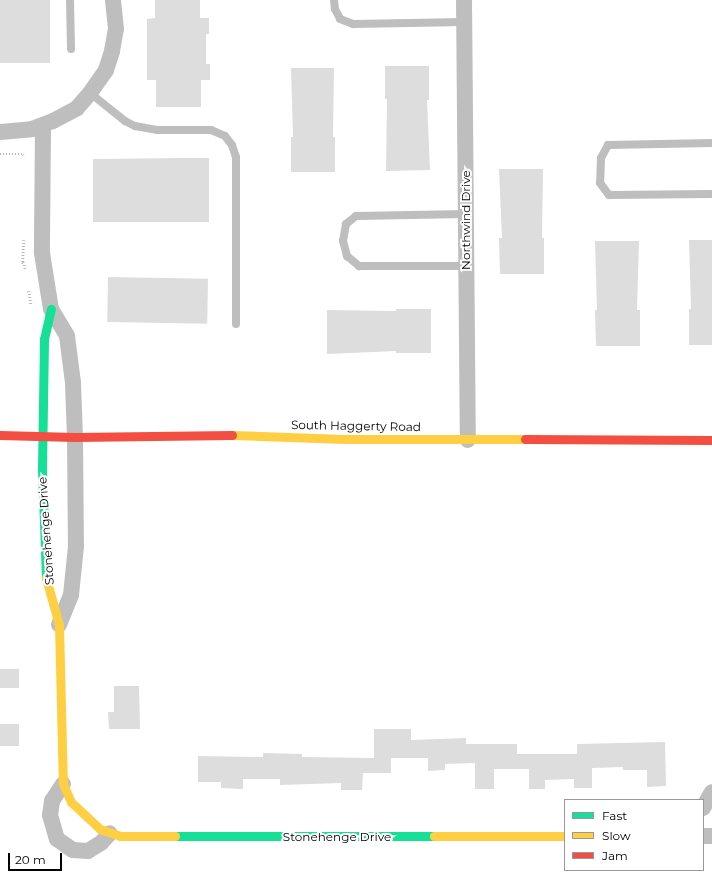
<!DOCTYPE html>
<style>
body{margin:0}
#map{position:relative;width:712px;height:879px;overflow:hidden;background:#fff;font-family:Montserrat,sans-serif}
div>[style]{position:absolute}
.building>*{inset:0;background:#ddd;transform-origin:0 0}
.path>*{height:2.5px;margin-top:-1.25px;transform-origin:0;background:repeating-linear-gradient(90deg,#b8b8b8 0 1px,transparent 0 3px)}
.lane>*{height:8px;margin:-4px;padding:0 4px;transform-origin:4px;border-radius:4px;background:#bebebe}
.street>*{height:16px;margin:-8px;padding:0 8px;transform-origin:8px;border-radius:8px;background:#bebebe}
.fast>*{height:9px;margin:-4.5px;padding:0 4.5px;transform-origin:4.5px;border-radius:4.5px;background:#16e098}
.slow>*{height:9px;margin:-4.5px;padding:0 4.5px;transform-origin:4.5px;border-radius:4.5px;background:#ffcf43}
.jam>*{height:9px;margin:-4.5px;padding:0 4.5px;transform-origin:4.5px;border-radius:4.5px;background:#f24e42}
span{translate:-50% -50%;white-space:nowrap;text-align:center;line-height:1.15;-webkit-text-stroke:4px #fff;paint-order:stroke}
.street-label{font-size:12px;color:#000}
.legend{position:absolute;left:564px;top:799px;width:140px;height:72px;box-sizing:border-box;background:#fff;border:1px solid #999;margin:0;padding:5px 7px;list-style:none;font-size:12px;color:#000}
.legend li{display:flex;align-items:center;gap:8px;height:20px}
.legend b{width:20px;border:1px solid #999}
.scale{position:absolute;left:8px;top:853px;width:54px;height:18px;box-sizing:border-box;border:2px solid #000;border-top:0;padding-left:5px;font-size:12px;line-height:14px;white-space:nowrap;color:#000;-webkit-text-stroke:3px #fff;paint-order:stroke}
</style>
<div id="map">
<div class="building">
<i style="left:0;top:0;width:50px;height:63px"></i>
<i style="clip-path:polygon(155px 0,200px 0,200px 18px,209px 18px,209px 34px,206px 34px,206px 64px,210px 64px,210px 80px,201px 80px,201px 107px,156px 107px,156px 80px,147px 80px,147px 19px,155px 18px)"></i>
<i style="clip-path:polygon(385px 66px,429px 66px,429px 100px,427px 100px,430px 170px,386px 171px,387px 99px,385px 99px)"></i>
<i style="clip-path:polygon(291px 68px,334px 68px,333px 137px,335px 137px,335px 172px,291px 172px,291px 137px,293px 137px)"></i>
<i style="clip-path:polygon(184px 158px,209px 158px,209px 222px,93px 222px,93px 159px)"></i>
<i style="clip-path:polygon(499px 169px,543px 169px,542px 238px,544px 238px,544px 274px,500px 274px,499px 238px,502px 238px)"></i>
<i style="clip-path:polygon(689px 240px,712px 240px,712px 345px,689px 345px,689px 309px,691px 309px)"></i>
<i style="clip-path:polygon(595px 241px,639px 241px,637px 310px,640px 310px,640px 346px,596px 346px,595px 310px,597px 310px)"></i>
<i style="left:108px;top:277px;width:100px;height:45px;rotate:1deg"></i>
<i style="clip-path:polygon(396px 309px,431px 309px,431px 353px,396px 353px,396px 351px,327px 354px,327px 310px,396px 311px)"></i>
<i style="left:0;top:669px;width:19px;height:19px"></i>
<i style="clip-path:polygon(114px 686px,139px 686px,140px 729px,109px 729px,108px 712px,114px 712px)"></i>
<i style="left:19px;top:724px;width:22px;height:19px;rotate:90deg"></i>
<i style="clip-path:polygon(374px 729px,411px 729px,411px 740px,466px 738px,466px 744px,517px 744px,517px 754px,577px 754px,577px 744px,665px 742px,666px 786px,647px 787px,647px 770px,623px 770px,623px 767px,592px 768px,592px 788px,574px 788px,574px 779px,545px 780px,545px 789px,529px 789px,529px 769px,494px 769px,494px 789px,475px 789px,475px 763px,445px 764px,445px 770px,428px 771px,428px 758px,391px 758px,391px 773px,363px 773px,362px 790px,341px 790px,341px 783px,280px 785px,280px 779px,243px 779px,243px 789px,221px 788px,221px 782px,198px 782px,198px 756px,263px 757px,263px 753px,302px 754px,302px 757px,374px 758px)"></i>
</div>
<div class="path">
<i style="left:0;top:154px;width:23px"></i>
<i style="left:23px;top:154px;width:3px;rotate:45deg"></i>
<i style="left:24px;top:240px;width:22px;rotate:93deg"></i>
<i style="left:23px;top:262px;width:9px;rotate:69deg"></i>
<i style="left:29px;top:291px;width:13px;rotate:81deg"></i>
</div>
<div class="lane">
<i style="left:70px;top:0;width:49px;rotate:88.8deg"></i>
<i style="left:334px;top:0;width:9px;rotate:84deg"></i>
<i style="left:335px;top:9px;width:11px;rotate:63deg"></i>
<i style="left:340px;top:19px;width:14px;rotate:21deg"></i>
<i style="left:353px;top:24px;width:111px;rotate:-1deg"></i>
<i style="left:90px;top:93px;width:45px;rotate:38.7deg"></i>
<i style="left:125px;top:121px;width:11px;rotate:27deg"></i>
<i style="left:135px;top:126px;width:22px;rotate:10deg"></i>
<i style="left:157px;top:130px;width:54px"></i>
<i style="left:211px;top:130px;width:15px;rotate:23deg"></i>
<i style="left:225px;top:136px;width:11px;rotate:52deg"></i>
<i style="left:232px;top:145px;width:13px;rotate:72deg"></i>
<i style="left:236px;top:157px;width:167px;rotate:90deg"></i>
<i style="left:712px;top:143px;width:104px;rotate:178.9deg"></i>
<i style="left:608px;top:145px;width:15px;rotate:118deg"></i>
<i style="left:601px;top:158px;width:25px;rotate:92deg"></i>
<i style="left:600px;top:183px;width:15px;rotate:53deg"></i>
<i style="left:609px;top:195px;width:103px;rotate:-0.6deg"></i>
<i style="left:466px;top:214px;width:110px;rotate:179deg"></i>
<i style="left:356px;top:216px;width:13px;rotate:141deg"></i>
<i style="left:346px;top:224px;width:17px;rotate:100deg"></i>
<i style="left:343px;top:241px;width:16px;rotate:75deg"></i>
<i style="left:347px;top:256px;width:16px;rotate:40deg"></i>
<i style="left:359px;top:266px;width:107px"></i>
</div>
<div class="street">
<i style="left:464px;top:0;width:440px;rotate:89.5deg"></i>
<i style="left:43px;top:126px;width:127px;rotate:90.5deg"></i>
<i style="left:42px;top:253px;width:57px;rotate:80.9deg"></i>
<i style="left:51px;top:309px;width:31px;rotate:59deg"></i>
<i style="left:67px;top:336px;width:47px;rotate:82.7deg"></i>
<i style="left:73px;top:383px;width:54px;rotate:87.9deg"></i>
<i style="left:75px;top:437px;width:109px;rotate:89.5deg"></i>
<i style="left:76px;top:546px;width:49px;rotate:95.8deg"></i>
<i style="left:71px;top:595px;width:32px;rotate:112deg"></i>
<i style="left:0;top:132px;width:32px;rotate:-5deg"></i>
<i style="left:32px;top:129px;width:22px;rotate:-21deg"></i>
<i style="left:53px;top:121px;width:27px;rotate:-28deg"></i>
<i style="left:77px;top:108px;width:20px;rotate:-49deg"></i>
<i style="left:90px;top:93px;width:28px;rotate:-55deg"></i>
<i style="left:106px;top:70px;width:20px;rotate:-72deg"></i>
<i style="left:112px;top:51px;width:22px;rotate:-80deg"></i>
<i style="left:116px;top:29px;width:29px;rotate:-96deg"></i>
<i style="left:63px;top:784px;width:20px;rotate:123deg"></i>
<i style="left:52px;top:801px;width:14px;rotate:98deg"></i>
<i style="left:50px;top:815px;width:25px;rotate:74deg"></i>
<i style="left:57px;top:839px;width:19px;rotate:35deg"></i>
<i style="left:73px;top:850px;width:15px;rotate:4deg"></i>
<i style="left:88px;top:851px;width:15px;rotate:-32deg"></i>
<i style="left:101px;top:843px;width:13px;rotate:-48deg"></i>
<i style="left:703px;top:808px;width:18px;rotate:-61deg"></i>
<i style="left:703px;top:836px;width:9px"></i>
</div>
<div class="fast">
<i style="left:46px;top:578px;width:110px;rotate:-92.1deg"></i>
<i style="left:42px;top:468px;width:129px;rotate:-89.1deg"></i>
<i style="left:44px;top:339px;width:31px;rotate:-77deg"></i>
<i style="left:175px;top:836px;width:259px"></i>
</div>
<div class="slow">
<i style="left:232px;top:435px;width:112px;rotate:2deg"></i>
<i style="left:344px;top:439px;width:181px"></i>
<i style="left:46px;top:578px;width:49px;rotate:74.5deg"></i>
<i style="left:59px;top:625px;width:159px;rotate:88.6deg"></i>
<i style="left:63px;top:784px;width:20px;rotate:66deg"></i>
<i style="left:71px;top:802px;width:40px;rotate:43deg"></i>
<i style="left:100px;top:829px;width:21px;rotate:19deg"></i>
<i style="left:120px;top:836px;width:55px"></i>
<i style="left:434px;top:836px;width:131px"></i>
</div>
<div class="jam">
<i style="left:0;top:435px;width:75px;rotate:1.5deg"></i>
<i style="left:75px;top:437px;width:157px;rotate:-0.7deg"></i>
<i style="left:525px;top:439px;width:187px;rotate:0.3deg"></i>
</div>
<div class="street-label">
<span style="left:466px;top:220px;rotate:-90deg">Northwind Drive</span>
<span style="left:356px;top:426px;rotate:1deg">South Haggerty Road</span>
<span style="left:46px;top:531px;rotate:-94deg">Stonehenge Drive</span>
<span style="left:337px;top:837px">Stonehenge Drive</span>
</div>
<ul class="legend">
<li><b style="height:5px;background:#16e098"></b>Fast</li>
<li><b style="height:5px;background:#ffcf43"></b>Slow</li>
<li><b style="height:5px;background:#f24e42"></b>Jam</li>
</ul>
<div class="scale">20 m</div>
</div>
